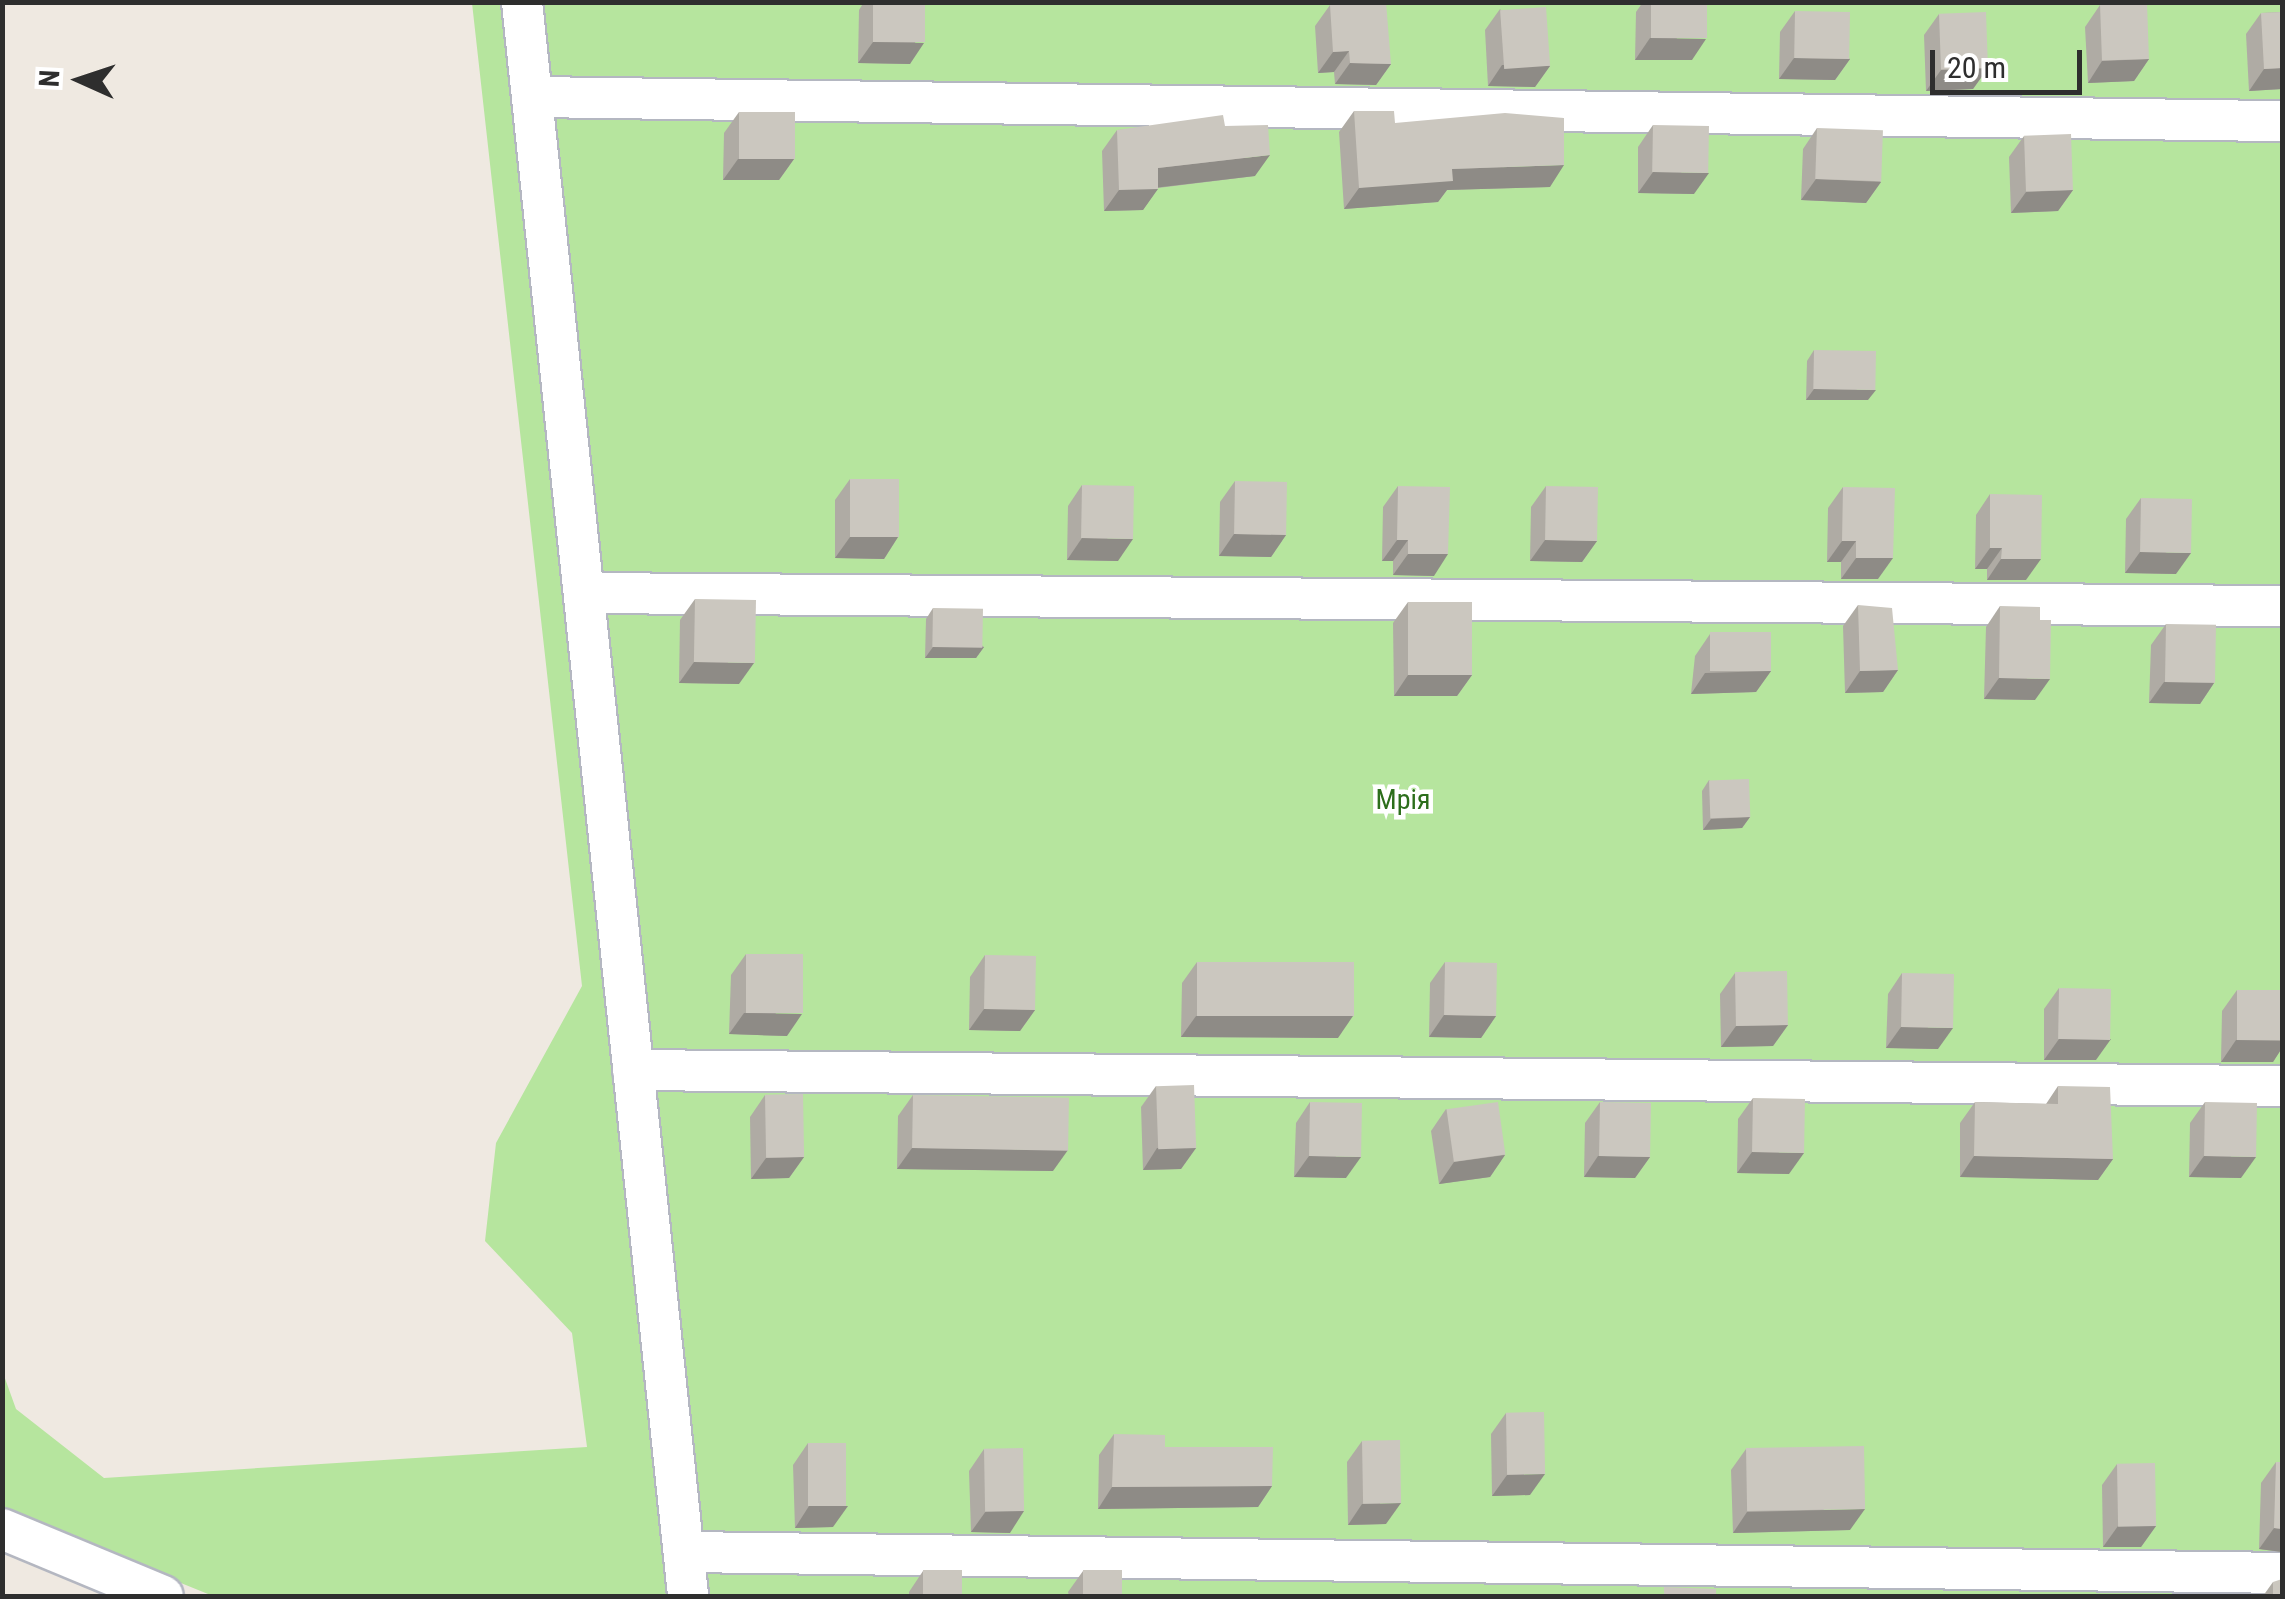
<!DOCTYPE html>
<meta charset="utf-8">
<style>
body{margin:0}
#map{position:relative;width:2285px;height:1599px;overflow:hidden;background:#efe9e1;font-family:"Roboto Condensed",sans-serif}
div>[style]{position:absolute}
.green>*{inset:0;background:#b6e59e}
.roads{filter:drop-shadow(2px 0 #b4b7c1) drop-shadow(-2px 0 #b4b7c1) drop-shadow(0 2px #b4b7c1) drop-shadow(0 -2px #b4b7c1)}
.minor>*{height:40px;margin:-20px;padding:0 20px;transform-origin:20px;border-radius:20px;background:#fff}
.wall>*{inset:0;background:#afaba4}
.shaded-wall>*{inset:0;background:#8e8b86}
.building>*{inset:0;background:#cbc7bf;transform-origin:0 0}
span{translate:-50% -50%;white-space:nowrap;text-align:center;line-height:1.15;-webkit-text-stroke:9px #fff;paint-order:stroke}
.park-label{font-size:28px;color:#2c6e1b}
.frame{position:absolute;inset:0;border:5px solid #2e2e2e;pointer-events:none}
.north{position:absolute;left:30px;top:30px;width:100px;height:100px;-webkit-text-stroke:8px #fff;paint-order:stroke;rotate:273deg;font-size:28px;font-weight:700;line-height:40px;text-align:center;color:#2e2e2e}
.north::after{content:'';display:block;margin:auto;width:35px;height:45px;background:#2e2e2e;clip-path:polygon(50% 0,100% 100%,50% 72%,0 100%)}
.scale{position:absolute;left:1930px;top:50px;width:152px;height:45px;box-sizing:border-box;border:5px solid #2e2e2e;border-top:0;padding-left:12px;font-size:30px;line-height:35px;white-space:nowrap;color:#2e2e2e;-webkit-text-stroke:8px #fff;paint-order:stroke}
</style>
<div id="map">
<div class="green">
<i style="clip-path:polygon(472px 3px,2282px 3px,2282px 1596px,213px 1596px,3px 1511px,2px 1370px,16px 1409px,104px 1478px,587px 1447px,572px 1333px,485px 1241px,496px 1143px,582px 986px)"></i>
</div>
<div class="roads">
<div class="minor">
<i style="left:522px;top:2px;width:1603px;rotate:84.05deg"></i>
<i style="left:533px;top:97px;width:1749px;rotate:0.79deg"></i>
<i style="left:584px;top:593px;width:1698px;rotate:0.44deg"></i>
<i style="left:633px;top:1070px;width:1649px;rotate:0.56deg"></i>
<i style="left:2px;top:1529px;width:174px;rotate:22.6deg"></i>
<i style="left:684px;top:1552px;width:1598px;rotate:0.75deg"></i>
</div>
</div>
<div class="wall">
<i style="clip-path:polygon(864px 2px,925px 2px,910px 64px,858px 63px,859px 10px)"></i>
<i style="clip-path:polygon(1643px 2px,1651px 2px,1692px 60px,1635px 60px,1636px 12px)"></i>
<i style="clip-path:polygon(1330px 5px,1391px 64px,1376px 85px,1335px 84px,1334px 72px,1318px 73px,1315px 26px)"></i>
<i style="clip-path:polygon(2100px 5px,2149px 59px,2134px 81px,2088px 83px,2085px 27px)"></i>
<i style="clip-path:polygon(1500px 9px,1550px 66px,1535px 87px,1488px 86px,1485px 30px)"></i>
<i style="clip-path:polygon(1795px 11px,1850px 59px,1835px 80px,1779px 79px,1780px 32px)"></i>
<i style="clip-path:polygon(2282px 12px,2282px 89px,2249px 91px,2246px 34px,2261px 13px)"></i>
<i style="clip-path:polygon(1939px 14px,1988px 68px,1973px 89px,1926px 91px,1924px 35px)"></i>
<i style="clip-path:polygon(1354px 111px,1395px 123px,1550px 187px,1447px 190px,1438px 202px,1344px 209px,1339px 132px)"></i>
<i style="clip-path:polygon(739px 112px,794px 159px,779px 180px,723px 180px,724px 133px)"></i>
<i style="clip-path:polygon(1653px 125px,1694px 194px,1638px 193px,1638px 147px)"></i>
<i style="clip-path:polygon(1225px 126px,1255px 176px,1158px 188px,1143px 210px,1104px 211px,1102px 151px,1117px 130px)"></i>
<i style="clip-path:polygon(1817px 128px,1881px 182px,1866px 203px,1801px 200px,1803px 149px)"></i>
<i style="clip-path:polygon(2024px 136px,2073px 190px,2058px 211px,2011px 213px,2009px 157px)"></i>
<i style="clip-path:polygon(1814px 350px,1868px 400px,1806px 400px,1807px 361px)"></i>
<i style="clip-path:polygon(850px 479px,898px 537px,884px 559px,835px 558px,835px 500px)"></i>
<i style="clip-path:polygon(1235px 481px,1286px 535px,1271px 557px,1219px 556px,1220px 502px)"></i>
<i style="clip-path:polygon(1082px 485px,1118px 561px,1067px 560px,1068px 506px)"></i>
<i style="clip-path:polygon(1398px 486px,1434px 576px,1393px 575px,1393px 561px,1382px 561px,1383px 507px)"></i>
<i style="clip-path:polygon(1546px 486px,1597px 541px,1582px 562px,1530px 561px,1531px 507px)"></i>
<i style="clip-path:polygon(1843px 487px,1878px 579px,1841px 579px,1841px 562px,1827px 562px,1828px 508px)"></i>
<i style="clip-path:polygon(1990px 494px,2026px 580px,1987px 580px,1987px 569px,1975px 569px,1976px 515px)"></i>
<i style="clip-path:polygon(2141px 498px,2176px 574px,2125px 573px,2126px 519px)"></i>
<i style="clip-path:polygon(695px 599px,739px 684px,679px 683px,680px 620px)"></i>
<i style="clip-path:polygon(1408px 602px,1472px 675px,1457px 696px,1394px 696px,1393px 623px)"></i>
<i style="clip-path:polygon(1858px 605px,1898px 670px,1883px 692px,1845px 693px,1843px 626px)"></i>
<i style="clip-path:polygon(2000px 606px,2035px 700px,1984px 699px,1986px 627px)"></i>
<i style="clip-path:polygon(933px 608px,984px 647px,976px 658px,925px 658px,926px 619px)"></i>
<i style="clip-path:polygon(2166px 624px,2214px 683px,2200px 704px,2149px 703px,2151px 645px)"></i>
<i style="clip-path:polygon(1710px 634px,1771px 671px,1756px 692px,1691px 694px,1695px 656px)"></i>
<i style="clip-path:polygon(1709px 780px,1750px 817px,1742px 828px,1703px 830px,1702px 791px)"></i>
<i style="clip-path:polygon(746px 954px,787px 1036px,729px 1034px,731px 975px)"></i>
<i style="clip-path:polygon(985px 955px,1035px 1010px,1020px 1031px,969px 1030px,970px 977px)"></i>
<i style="clip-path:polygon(1197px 962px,1338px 1038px,1181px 1037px,1182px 983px)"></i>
<i style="clip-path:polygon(1445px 962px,1496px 1016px,1481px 1038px,1429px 1037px,1430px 983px)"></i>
<i style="clip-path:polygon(1735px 973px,1788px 1025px,1773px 1046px,1721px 1047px,1720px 994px)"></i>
<i style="clip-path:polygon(1902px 973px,1938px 1049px,1886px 1048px,1888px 994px)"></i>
<i style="clip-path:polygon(2059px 988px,2096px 1060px,2044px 1060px,2044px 1009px)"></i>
<i style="clip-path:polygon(2237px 990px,2282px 1041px,2282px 1048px,2273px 1062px,2221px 1062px,2222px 1011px)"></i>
<i style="clip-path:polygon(1156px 1086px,1196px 1148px,1181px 1169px,1143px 1170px,1141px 1107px)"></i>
<i style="clip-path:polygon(2058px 1086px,2113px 1159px,2098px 1180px,1960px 1177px,1960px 1123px,1975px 1102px,2046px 1104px)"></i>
<i style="clip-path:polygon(765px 1095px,804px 1157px,789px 1178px,751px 1179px,750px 1117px)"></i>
<i style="clip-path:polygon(913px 1095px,1053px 1171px,897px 1169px,898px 1116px)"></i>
<i style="clip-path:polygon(1753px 1098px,1789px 1174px,1737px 1173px,1738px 1119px)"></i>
<i style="clip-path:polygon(1310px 1102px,1346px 1178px,1294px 1177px,1296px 1123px)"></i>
<i style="clip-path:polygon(1600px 1102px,1650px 1157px,1635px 1178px,1584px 1177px,1585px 1123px)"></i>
<i style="clip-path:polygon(2205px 1102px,2241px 1178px,2189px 1177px,2190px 1123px)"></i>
<i style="clip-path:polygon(1446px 1109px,1505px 1155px,1490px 1177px,1439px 1184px,1431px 1131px)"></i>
<i style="clip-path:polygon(1506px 1413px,1530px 1495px,1492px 1496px,1491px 1434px)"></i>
<i style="clip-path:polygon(1114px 1434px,1165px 1447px,1272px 1486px,1258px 1507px,1098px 1509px,1099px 1455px)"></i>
<i style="clip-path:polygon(1362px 1441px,1386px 1524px,1348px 1525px,1347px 1462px)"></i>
<i style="clip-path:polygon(808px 1443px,833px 1527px,795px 1528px,793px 1465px)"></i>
<i style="clip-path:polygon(984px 1449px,1010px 1533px,971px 1532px,969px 1471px)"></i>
<i style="clip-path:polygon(1746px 1449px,1850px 1530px,1733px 1533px,1731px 1470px)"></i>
<i style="clip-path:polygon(2276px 1462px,2282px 1462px,2282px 1552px,2259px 1549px,2261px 1483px)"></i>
<i style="clip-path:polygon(2117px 1464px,2156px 1526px,2141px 1547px,2103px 1547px,2102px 1485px)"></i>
<i style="clip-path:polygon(923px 1571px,962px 1596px,909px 1596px,909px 1592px)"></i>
<i style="clip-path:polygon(1083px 1571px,1122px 1596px,1069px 1596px,1068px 1592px)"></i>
<i style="clip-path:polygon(2273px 1582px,2273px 1596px,2263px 1596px)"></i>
</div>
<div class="shaded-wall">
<i style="clip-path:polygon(1650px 38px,1706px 39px,1692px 60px,1635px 60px)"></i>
<i style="clip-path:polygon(873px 42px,924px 43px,910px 64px,858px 63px)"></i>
<i style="clip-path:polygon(1349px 51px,1334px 72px,1318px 73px,1333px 52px)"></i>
<i style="clip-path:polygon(1794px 58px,1850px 59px,1835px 80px,1779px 79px)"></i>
<i style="clip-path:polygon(2149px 59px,2134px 81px,2088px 83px,2102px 61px)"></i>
<i style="clip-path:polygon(1350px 63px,1391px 64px,1376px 85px,1335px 84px)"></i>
<i style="clip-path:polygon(1502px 65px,1550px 66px,1535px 87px,1488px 86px)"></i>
<i style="clip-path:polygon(1988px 68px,1973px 89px,1926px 91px,1941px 70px)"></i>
<i style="clip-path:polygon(2282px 68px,2282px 89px,2249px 91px,2264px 69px)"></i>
<i style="clip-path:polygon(1270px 155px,1255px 176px,1145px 189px,1158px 189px,1143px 210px,1104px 211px,1119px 190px,1158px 168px)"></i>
<i style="clip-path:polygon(738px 159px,794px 159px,779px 180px,723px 180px)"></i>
<i style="clip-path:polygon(1564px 165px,1550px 187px,1447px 190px,1438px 202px,1344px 209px,1359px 188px,1452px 169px)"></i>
<i style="clip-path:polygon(1653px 172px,1709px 173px,1694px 194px,1638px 193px)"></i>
<i style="clip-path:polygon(1816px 179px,1881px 182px,1866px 203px,1801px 200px)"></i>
<i style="clip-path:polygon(2073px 190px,2058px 211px,2011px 213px,2026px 192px)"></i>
<i style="clip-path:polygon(1814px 389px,1876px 390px,1868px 400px,1806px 400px)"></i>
<i style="clip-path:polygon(1234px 534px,1286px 535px,1271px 557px,1219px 556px)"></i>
<i style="clip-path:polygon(850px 537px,898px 537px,884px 559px,835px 558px)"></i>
<i style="clip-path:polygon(1082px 538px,1133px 539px,1118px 561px,1067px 560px)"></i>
<i style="clip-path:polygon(1397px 540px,1408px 540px,1393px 561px,1382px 561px)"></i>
<i style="clip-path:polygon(1545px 540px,1597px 541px,1582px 562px,1530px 561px)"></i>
<i style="clip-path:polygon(1842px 541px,1856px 541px,1841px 562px,1827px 562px)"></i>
<i style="clip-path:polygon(1990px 548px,2002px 548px,1987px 569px,1975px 569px)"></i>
<i style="clip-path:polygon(2140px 552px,2191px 553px,2176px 574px,2125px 573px)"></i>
<i style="clip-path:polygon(1408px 554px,1448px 554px,1434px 576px,1393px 575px)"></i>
<i style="clip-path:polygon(1856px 558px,1893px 558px,1878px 579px,1841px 579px)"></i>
<i style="clip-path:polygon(2001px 559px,2041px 559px,2026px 580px,1987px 580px)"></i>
<i style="clip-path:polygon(933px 647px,984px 647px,976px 658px,925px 658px)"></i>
<i style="clip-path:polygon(694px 662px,754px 663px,739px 684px,679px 683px)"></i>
<i style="clip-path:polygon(1898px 670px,1883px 692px,1845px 693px,1860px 671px)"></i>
<i style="clip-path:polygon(1771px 671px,1756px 692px,1691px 694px,1705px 673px)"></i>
<i style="clip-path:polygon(1408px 675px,1472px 675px,1457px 696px,1394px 696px)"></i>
<i style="clip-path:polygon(1999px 678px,2050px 679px,2035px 700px,1984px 699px)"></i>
<i style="clip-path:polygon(2164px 682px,2214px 683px,2200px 704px,2149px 703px)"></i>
<i style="clip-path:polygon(1750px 817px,1742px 828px,1703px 830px,1711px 819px)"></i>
<i style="clip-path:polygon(984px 1009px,1035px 1010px,1020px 1031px,969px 1030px)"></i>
<i style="clip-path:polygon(744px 1013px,802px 1014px,787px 1036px,729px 1034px)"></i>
<i style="clip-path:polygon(1444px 1015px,1496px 1016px,1481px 1038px,1429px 1037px)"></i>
<i style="clip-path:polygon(1196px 1016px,1353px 1016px,1338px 1038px,1181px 1037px)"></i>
<i style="clip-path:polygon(1788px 1025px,1773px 1046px,1721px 1047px,1736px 1026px)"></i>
<i style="clip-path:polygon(1901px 1027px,1953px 1028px,1938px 1049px,1886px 1048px)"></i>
<i style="clip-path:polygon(2059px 1039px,2111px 1039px,2096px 1060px,2044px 1060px)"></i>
<i style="clip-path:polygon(2236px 1040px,2282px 1041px,2282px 1048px,2273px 1062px,2221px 1062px)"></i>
<i style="clip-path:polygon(912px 1148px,1068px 1150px,1053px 1171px,897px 1169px)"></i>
<i style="clip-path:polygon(1157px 1148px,1196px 1148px,1181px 1169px,1143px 1170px)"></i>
<i style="clip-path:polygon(1752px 1152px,1804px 1153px,1789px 1174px,1737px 1173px)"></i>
<i style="clip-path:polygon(1505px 1155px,1490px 1177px,1439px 1184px,1454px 1162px)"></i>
<i style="clip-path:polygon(1309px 1156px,1361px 1157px,1346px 1178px,1294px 1177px)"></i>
<i style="clip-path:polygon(1598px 1156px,1650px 1157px,1635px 1178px,1584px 1177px)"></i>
<i style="clip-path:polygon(1974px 1156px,2113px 1159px,2098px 1180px,1960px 1177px)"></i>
<i style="clip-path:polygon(2204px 1156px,2256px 1157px,2241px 1178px,2189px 1177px)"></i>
<i style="clip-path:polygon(804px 1157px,789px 1178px,751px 1179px,766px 1158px)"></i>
<i style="clip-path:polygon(1545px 1474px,1530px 1495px,1492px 1496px,1507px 1475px)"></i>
<i style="clip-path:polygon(1272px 1486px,1258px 1507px,1098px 1509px,1112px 1487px)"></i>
<i style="clip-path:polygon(1401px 1503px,1386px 1524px,1348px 1525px,1362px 1504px)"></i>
<i style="clip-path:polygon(809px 1506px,848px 1506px,833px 1527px,795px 1528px)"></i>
<i style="clip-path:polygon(1865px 1509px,1850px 1530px,1733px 1533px,1747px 1512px)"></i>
<i style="clip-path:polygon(986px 1511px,1024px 1511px,1010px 1533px,971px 1532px)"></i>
<i style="clip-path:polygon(2118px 1526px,2156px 1526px,2141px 1547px,2103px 1547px)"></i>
<i style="clip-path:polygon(2274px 1528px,2282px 1529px,2282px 1552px,2259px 1549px)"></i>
</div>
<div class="building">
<i style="left:873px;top:2px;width:52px;height:40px"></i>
<i style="clip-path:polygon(1364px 2px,1386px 2px,1391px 64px,1350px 63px,1349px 51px,1333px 52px,1330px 5px)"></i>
<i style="left:1651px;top:2px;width:56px;height:36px"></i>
<i style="left:2147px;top:3px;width:56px;height:47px;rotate:88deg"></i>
<i style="left:1546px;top:7px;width:59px;height:46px;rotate:86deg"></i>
<i style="left:1795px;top:11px;width:55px;height:47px;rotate:1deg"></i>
<i style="left:1986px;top:12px;width:56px;height:47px;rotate:88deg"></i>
<i style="clip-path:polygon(2282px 12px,2282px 68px,2264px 69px,2261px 13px)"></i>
<i style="clip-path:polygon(1354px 111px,1394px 111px,1395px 123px,1505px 113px,1564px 118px,1564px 165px,1452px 169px,1453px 181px,1359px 188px)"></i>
<i style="left:739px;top:112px;width:56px;height:47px"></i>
<i style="clip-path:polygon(1223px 115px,1225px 126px,1268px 125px,1270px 155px,1158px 168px,1158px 189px,1119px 190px,1117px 130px)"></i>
<i style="left:1653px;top:125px;width:56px;height:47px;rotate:1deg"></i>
<i style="left:1817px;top:128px;width:66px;height:51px;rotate:2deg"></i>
<i style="left:2071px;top:134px;width:56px;height:47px;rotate:88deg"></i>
<i style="left:1814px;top:350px;width:62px;height:39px;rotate:1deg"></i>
<i style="left:850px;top:479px;width:49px;height:58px"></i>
<i style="left:1235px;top:481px;width:52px;height:53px;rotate:1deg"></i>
<i style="left:1082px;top:485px;width:52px;height:53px;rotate:1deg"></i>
<i style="clip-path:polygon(1398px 486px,1450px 487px,1448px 554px,1408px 554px,1408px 540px,1397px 540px)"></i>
<i style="left:1546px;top:486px;width:52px;height:54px;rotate:1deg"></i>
<i style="clip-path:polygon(1843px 487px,1895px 488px,1893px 558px,1856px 558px,1856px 541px,1842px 541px)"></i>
<i style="clip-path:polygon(1990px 494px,2042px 495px,2041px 559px,2001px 559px,2002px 548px,1990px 548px)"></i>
<i style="left:2141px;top:498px;width:51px;height:54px;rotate:1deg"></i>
<i style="left:695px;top:599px;width:61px;height:63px;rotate:1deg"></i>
<i style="left:1408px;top:602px;width:64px;height:73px"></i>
<i style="clip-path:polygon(1858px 605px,1892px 608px,1898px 670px,1860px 671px)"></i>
<i style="clip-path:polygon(2000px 606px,2040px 607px,2040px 620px,2051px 620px,2050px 679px,1999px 678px)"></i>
<i style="left:933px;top:608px;width:50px;height:39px;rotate:1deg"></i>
<i style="left:2166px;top:624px;width:50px;height:58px;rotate:1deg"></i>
<i style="left:1771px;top:632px;width:39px;height:61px;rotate:90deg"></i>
<i style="left:1749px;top:779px;width:38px;height:40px;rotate:88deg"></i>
<i style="left:746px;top:954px;width:57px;height:59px"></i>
<i style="left:985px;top:955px;width:51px;height:54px;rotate:1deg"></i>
<i style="left:1197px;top:962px;width:157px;height:54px"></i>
<i style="left:1445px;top:962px;width:52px;height:53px;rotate:1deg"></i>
<i style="left:1787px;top:971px;width:54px;height:52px;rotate:89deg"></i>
<i style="left:1902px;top:973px;width:52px;height:54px;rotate:1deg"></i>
<i style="left:2059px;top:988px;width:52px;height:51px;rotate:1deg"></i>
<i style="left:2237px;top:990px;width:45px;height:50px"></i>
<i style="left:1194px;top:1085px;width:63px;height:38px;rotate:88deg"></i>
<i style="clip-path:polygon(2058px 1086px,2110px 1087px,2113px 1159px,1974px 1156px,1975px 1102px,2058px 1104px)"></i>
<i style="left:803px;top:1094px;width:63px;height:38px;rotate:89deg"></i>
<i style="left:913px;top:1095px;width:156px;height:53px;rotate:1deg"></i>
<i style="left:1753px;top:1098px;width:52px;height:54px;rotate:1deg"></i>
<i style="left:1310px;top:1102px;width:52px;height:54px;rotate:1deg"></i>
<i style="left:1498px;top:1102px;width:53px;height:52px;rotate:82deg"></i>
<i style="left:1600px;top:1102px;width:51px;height:54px;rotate:1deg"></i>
<i style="left:2205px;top:1102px;width:52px;height:54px;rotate:1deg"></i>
<i style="left:1544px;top:1412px;width:62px;height:38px;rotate:89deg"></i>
<i style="clip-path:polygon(1114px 1434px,1165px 1435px,1165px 1447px,1273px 1447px,1272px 1486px,1112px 1487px)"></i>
<i style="left:1400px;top:1440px;width:63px;height:38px;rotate:89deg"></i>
<i style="left:808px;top:1443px;width:38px;height:63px"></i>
<i style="left:1864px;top:1446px;width:63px;height:118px;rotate:89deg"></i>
<i style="left:1023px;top:1448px;width:63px;height:39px;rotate:89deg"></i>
<i style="clip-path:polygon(2276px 1462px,2282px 1462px,2282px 1529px,2274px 1528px)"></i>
<i style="left:2155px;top:1463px;width:63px;height:38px;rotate:89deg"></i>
<i style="left:962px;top:1570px;width:26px;height:39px;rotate:90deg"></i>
<i style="left:1122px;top:1570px;width:26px;height:39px;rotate:90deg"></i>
<i style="clip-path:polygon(2282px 1579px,2282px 1596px,2273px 1596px,2273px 1582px)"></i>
<i style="clip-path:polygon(1664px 1587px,1716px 1589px,1716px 1596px,1664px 1596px)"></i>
</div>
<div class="park-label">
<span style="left:1403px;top:800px">Мрія</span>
</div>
<div class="frame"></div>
<div class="north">N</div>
<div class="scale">20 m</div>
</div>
